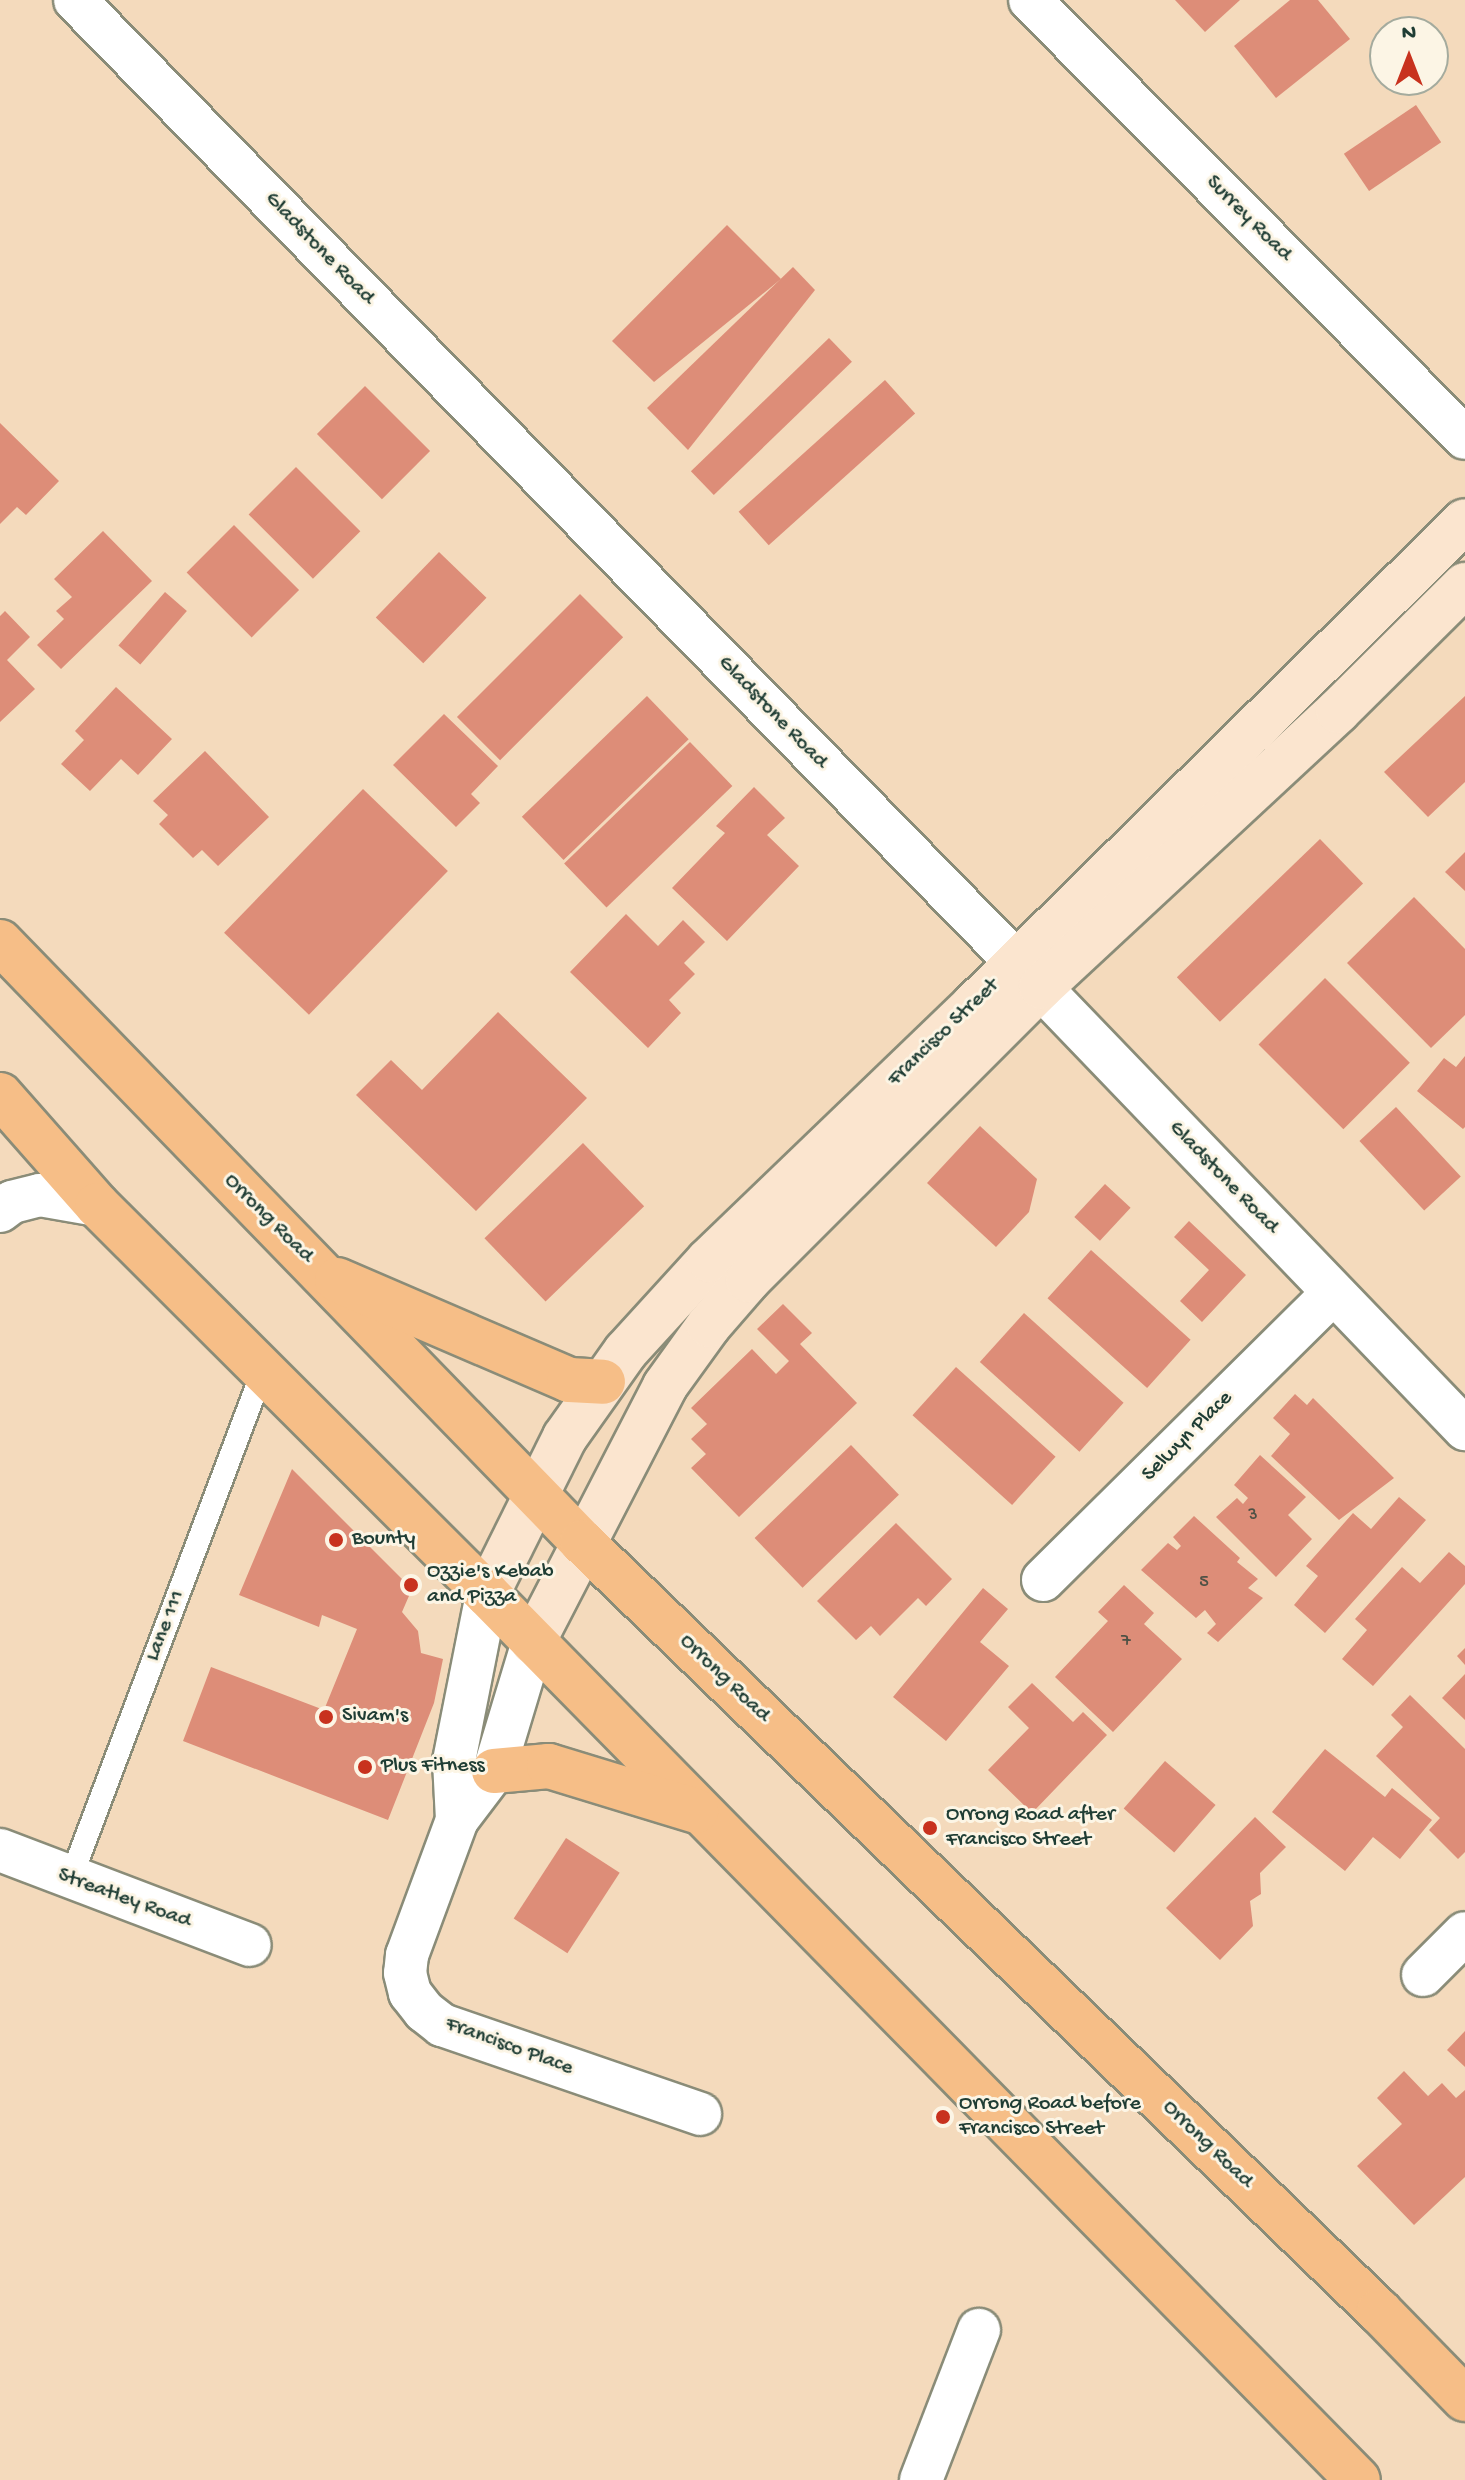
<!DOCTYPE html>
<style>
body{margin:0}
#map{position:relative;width:1465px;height:2480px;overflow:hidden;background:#f4dabc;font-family:"Gochi Hand",sans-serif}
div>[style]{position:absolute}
.building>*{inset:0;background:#dd8d78;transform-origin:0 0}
.roads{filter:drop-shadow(2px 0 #8a8c78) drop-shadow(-2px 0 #8a8c78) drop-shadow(0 2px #8a8c78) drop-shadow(0 -2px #8a8c78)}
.lane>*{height:22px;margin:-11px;padding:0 11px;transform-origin:11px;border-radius:11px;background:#fff}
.street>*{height:42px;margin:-21px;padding:0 21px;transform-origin:21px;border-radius:21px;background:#fff}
.secondary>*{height:44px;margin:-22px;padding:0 22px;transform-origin:22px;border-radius:22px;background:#fbe5cf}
.highway>*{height:44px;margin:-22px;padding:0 22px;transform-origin:22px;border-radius:22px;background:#f6be87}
.dots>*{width:22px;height:22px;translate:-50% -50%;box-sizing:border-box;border:4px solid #fcf5e5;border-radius:50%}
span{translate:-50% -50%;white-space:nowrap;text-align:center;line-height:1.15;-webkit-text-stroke:6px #fcf5e5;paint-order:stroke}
.number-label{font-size:18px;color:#4e5145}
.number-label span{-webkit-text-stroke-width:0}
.street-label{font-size:22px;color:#1f3d34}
.poi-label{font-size:22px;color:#1f3d34}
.left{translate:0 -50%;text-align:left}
.north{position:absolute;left:1369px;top:16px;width:80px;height:80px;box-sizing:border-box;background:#fcf5e5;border:2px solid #a4ab9e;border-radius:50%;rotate:0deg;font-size:22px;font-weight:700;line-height:32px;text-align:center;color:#1f3d34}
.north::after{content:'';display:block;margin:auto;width:28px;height:36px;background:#c8321e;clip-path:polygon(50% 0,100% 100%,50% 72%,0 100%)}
</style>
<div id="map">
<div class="building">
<i style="clip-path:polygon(1175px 0,1240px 0,1205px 32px)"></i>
<i style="clip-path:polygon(1290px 0,1318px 0,1350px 39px,1276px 98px,1234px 46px)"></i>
<i style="left:1416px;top:105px;width:45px;height:87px;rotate:56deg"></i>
<i style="clip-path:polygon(727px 225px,781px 279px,654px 382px,612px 341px)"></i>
<i style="clip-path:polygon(793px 267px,815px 290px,688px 450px,647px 408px)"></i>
<i style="left:829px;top:338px;width:33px;height:192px;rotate:46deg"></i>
<i style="left:885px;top:380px;width:45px;height:197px;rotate:48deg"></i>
<i style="left:365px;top:386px;width:92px;height:68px;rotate:45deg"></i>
<i style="clip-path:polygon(0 423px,59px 481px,26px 515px,17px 507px,0 524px)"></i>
<i style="left:296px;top:467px;width:91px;height:67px;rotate:45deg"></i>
<i style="left:234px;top:525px;width:92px;height:67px;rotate:45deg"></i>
<i style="clip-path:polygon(103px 531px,152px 581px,61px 669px,37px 645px,64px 619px,56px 611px,72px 597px,54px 579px)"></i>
<i style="left:439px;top:552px;width:66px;height:91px;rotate:44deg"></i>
<i style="left:165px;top:592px;width:29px;height:71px;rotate:41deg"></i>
<i style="left:580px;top:594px;width:61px;height:174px;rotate:45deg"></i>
<i style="clip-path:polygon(5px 611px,30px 637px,7px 660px,35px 689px,0 722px,0 616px)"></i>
<i style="clip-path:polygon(116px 687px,172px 739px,138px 775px,121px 759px,90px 791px,61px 764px,84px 740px,75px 731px)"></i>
<i style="left:647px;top:696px;width:60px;height:174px;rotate:46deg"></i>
<i style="clip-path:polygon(1465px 696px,1465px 782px,1428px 817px,1384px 772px)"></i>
<i style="clip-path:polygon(444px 714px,498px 766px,471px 794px,480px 803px,456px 827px,393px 765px)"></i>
<i style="left:690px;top:742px;width:61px;height:175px;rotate:46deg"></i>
<i style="clip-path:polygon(205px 751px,269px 817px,218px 866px,202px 850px,193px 858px,159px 824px,168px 815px,153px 801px)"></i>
<i style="clip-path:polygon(754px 787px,785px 818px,767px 835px,799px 866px,727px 941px,672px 888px,725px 833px,716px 826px)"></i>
<i style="left:363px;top:789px;width:118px;height:200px;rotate:44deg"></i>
<i style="left:1320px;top:839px;width:62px;height:199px;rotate:46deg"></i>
<i style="clip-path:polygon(1465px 852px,1465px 891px,1445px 872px)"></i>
<i style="clip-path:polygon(1414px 897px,1465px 949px,1465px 1015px,1431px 1048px,1347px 963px)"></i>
<i style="clip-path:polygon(626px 914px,658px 946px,683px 920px,705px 942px,684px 963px,695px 974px,669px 1000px,681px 1013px,648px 1048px,570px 972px)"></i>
<i style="left:1325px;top:978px;width:120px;height:94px;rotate:45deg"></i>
<i style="clip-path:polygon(498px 1012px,587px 1098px,476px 1211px,356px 1095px,391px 1060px,422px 1090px)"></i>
<i style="clip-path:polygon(1465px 1056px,1465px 1127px,1463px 1129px,1417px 1091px,1444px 1058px,1456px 1067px)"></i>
<i style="left:1396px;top:1107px;width:95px;height:50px;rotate:47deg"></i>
<i style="clip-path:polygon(980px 1126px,1037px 1179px,1029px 1212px,996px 1247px,927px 1183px)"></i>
<i style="left:583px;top:1143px;width:88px;height:137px;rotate:46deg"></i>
<i style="left:1105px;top:1184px;width:35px;height:45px;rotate:43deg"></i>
<i style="clip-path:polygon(1189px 1221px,1246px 1275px,1202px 1322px,1180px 1301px,1209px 1270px,1174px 1237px)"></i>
<i style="left:1091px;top:1250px;width:134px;height:65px;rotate:42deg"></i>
<i style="clip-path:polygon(783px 1304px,812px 1333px,800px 1344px,857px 1403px,739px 1517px,691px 1468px,706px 1454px,691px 1439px,707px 1424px,691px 1408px,752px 1349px,776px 1374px,789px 1361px,757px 1329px)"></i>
<i style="left:1024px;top:1313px;width:134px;height:66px;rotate:42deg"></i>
<i style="left:956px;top:1367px;width:134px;height:65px;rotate:42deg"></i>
<i style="clip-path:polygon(1295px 1394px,1307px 1405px,1313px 1398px,1394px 1478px,1339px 1520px,1271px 1456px,1290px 1434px,1273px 1418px)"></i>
<i style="left:851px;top:1445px;width:69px;height:134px;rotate:46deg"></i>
<i style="clip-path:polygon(1260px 1455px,1306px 1497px,1288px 1515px,1312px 1539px,1276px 1577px,1216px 1517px,1237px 1498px,1243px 1504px,1248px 1498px,1234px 1485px)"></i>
<i style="clip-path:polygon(292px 1469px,412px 1589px,402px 1612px,418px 1631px,421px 1653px,443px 1659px,434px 1703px,388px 1820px,183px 1741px,211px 1667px,324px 1710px,357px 1629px,322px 1615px,319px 1627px,239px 1595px)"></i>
<i style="clip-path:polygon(1399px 1497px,1426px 1520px,1325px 1633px,1294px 1605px,1318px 1576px,1306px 1566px,1353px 1513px,1371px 1529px)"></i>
<i style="clip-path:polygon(1194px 1516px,1240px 1558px,1237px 1562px,1258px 1579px,1248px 1588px,1263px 1598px,1218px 1642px,1207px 1633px,1216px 1624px,1205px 1610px,1196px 1618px,1141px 1570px,1168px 1543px,1177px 1550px,1181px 1546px,1173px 1537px)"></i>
<i style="clip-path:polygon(896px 1523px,952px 1579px,926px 1606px,918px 1598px,880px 1636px,871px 1626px,856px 1640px,817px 1601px)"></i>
<i style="clip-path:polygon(1449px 1552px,1465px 1566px,1465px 1584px,1373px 1686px,1342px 1659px,1367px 1630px,1355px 1619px,1402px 1567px,1420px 1583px)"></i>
<i style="clip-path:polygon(1124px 1585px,1154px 1613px,1144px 1624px,1182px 1659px,1113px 1732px,1055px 1677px,1108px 1621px,1098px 1612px)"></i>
<i style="clip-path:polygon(983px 1588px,1008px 1609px,980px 1642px,1009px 1666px,946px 1741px,893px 1697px)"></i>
<i style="clip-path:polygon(1465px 1648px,1465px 1665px,1457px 1656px)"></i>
<i style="clip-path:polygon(1465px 1674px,1465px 1720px,1442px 1698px)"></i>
<i style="clip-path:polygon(1032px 1683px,1073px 1722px,1083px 1712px,1107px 1735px,1032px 1813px,988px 1770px,1029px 1728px,1008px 1707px)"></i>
<i style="clip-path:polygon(1410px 1695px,1465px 1749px,1465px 1852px,1458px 1859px,1429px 1830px,1440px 1818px,1376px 1756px,1403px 1727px,1391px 1715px)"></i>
<i style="clip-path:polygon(1325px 1749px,1385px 1797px,1392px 1788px,1432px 1820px,1400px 1859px,1373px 1837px,1345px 1871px,1272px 1812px)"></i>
<i style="left:1165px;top:1761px;width:67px;height:63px;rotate:41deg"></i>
<i style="clip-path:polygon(1255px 1817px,1286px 1847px,1260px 1873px,1261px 1894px,1250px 1901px,1253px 1926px,1220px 1960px,1166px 1908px)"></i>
<i style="left:566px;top:1838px;width:64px;height:96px;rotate:33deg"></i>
<i style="clip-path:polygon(1465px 2031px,1465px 2067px,1447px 2050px)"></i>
<i style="clip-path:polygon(1404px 2071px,1428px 2096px,1442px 2083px,1456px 2098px,1465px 2090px,1465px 2177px,1414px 2225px,1357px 2166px,1402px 2124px,1377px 2098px)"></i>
</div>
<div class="roads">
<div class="lane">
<i style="left:70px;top:1880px;width:542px;rotate:-69.26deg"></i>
</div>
<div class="street">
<i style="left:75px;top:0;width:1346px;rotate:45.63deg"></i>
<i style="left:1016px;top:962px;width:648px;rotate:46.13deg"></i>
<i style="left:1030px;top:0;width:617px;rotate:45.2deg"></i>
<i style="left:0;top:1211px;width:15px;rotate:-37deg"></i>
<i style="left:12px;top:1202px;width:29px;rotate:-14deg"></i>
<i style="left:40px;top:1195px;width:58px;rotate:10deg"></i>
<i style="left:1043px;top:1580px;width:408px;rotate:-44.7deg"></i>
<i style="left:533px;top:1642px;width:135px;rotate:106.8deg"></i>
<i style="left:494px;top:1771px;width:61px;rotate:127.1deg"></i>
<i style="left:457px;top:1820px;width:144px;rotate:110.3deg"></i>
<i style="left:407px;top:1955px;width:18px;rotate:96deg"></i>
<i style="left:405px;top:1973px;width:21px;rotate:76deg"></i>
<i style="left:410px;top:1993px;width:23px;rotate:52deg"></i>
<i style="left:424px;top:2011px;width:23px;rotate:38deg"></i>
<i style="left:442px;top:2025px;width:273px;rotate:19deg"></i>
<i style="left:457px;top:1820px;width:59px;rotate:-92.9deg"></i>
<i style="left:454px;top:1761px;width:170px;rotate:-78.8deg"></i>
<i style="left:0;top:1850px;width:267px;rotate:20.8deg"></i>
<i style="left:1423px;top:1975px;width:59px;rotate:-45deg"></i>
<i style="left:921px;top:2480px;width:161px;rotate:-68.9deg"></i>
</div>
<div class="secondary">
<i style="left:487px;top:1594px;width:175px;rotate:-63.6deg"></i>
<i style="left:565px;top:1437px;width:105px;rotate:-54.7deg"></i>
<i style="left:626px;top:1351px;width:123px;rotate:-47.6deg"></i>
<i style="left:709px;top:1260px;width:368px;rotate:-43.9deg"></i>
<i style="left:974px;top:1005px;width:689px;rotate:-44.59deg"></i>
<i style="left:533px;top:1642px;width:288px;rotate:-62.7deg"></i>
<i style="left:665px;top:1386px;width:75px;rotate:-54.2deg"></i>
<i style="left:709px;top:1325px;width:60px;rotate:-49.1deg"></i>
<i style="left:748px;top:1280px;width:414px;rotate:-45deg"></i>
<i style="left:1041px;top:987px;width:405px;rotate:-42.9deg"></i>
<i style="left:1338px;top:711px;width:179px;rotate:-44.8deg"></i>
</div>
<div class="highway">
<i style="left:0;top:942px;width:836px;rotate:45.87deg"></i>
<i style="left:582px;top:1542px;width:1108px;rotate:43.98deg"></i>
<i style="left:1379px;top:2311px;width:123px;rotate:45.7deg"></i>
<i style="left:0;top:1095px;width:147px;rotate:48.6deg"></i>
<i style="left:97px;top:1205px;width:551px;rotate:44.93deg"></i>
<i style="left:487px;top:1594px;width:1242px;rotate:45.49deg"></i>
<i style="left:337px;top:1280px;width:253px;rotate:23.3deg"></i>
<i style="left:569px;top:1380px;width:34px;rotate:3deg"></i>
<i style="left:494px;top:1771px;width:55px;rotate:-5.2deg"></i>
<i style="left:549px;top:1766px;width:154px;rotate:17deg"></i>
</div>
</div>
<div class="dots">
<i style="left:336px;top:1540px;background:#c8321e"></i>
<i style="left:411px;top:1585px;background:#c8321e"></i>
<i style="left:326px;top:1717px;background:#c8321e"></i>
<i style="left:365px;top:1767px;background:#c8321e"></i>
<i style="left:930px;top:1828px;background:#c8321e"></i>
<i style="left:943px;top:2117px;background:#c8321e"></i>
</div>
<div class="number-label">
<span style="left:1253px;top:1516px">3</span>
<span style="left:1204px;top:1583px">5</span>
<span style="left:1126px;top:1642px">7</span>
</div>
<div class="street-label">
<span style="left:1248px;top:219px;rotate:45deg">Surrey Road</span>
<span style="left:319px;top:249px;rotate:46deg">Gladstone Road</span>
<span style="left:772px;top:713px;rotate:46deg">Gladstone Road</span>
<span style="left:944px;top:1033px;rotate:-44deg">Francisco Street</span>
<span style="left:1223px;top:1178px;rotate:46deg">Gladstone Road</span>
<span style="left:268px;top:1219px;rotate:45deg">Orrong Road</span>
<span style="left:1188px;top:1437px;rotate:-45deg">Selwyn Place</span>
<span style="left:166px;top:1626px;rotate:-69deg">Lane 111</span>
<span style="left:724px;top:1679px;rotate:44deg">Orrong Road</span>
<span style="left:124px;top:1899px;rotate:20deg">Streatley Road</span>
<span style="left:509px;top:2047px;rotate:20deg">Francisco Place</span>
<span style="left:1207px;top:2145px;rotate:44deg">Orrong Road</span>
</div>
<div class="poi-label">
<span class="left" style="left:352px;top:1540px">Bounty</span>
<span class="left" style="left:427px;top:1585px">Ozzie's Kebab<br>and Pizza</span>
<span class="left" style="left:342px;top:1717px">Sivam's</span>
<span class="left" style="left:381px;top:1767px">Plus Fitness</span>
<span class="left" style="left:946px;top:1828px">Orrong Road after<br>Francisco Street</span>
<span class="left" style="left:959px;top:2117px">Orrong Road before<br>Francisco Street</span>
</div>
<div class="north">N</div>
</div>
